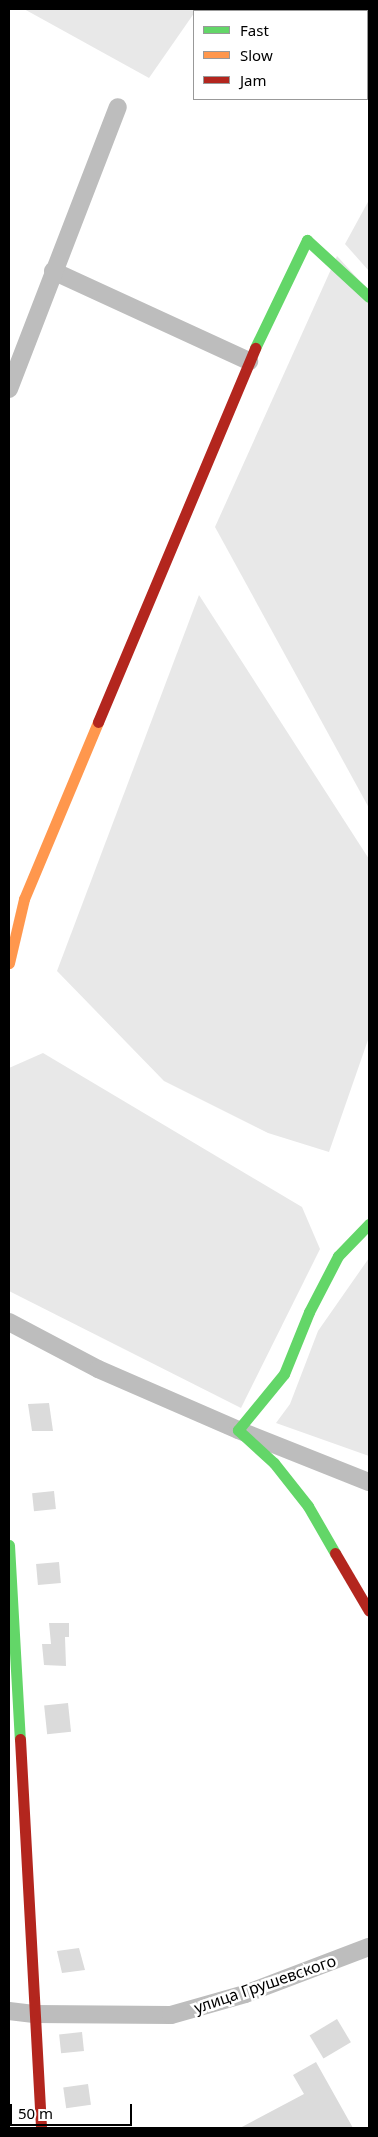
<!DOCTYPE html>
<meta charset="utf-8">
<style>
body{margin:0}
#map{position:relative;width:378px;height:2137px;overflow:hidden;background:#fff;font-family:"Noto Sans",sans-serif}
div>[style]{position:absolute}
.green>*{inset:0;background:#e8e8e8}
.building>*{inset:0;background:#dbdbdb;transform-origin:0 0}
.street>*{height:18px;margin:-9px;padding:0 9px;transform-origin:9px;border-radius:9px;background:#bdbdbd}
.fast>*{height:11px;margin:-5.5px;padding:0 5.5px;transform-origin:5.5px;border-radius:5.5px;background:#63d668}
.slow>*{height:11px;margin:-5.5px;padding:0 5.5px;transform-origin:5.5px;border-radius:5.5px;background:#ff974d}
.jam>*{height:11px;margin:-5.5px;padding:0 5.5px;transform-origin:5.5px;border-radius:5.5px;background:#b3261e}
span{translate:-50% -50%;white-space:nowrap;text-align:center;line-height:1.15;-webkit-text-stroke:5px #fff;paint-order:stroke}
.street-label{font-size:16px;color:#000}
.frame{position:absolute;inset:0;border:10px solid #000;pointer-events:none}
.legend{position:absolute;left:193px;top:10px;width:175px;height:90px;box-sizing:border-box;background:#fff;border:1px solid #999;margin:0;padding:6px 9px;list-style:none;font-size:15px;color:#000}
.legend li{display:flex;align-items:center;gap:10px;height:25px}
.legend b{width:25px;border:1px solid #999}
.scale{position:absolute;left:10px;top:2104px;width:122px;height:22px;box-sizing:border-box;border:2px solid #000;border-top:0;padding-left:6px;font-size:15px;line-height:18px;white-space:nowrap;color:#000;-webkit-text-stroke:4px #fff;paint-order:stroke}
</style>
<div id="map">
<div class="green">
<i style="clip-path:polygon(24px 9px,197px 9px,149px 78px)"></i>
<i style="clip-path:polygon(230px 9px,369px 9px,369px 83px,367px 11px)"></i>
<i style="clip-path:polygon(369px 200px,369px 271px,345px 244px)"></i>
<i style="clip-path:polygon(337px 256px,369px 291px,369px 808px,215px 527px)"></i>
<i style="clip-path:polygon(199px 595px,369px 859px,369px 1037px,329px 1152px,268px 1133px,164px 1081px,57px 971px)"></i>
<i style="clip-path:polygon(43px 1053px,302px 1207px,320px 1249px,241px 1408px,9px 1291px,9px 1068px)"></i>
<i style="clip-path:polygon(369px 1258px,369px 1456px,276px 1423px,290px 1404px,318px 1331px)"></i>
</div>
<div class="building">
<i style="clip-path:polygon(49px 1403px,53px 1431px,32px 1431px,28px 1404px)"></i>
<i style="left:54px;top:1491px;width:18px;height:22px;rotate:84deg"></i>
<i style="left:59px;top:1562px;width:21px;height:23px;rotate:85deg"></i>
<i style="clip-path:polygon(49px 1623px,69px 1623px,69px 1637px,65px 1637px,66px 1666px,44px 1665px,42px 1644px,51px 1644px)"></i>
<i style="left:68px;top:1703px;width:29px;height:24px;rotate:84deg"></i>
<i style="clip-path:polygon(79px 1948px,85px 1970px,62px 1973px,57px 1951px)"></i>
<i style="left:337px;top:2019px;width:27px;height:32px;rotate:59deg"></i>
<i style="left:82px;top:2032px;width:19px;height:23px;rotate:84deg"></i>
<i style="clip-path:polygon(316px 2062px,353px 2128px,240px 2128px,304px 2094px,293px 2075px)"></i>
<i style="left:88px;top:2084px;width:21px;height:25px;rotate:82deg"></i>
</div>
<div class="street">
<i style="left:53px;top:271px;width:216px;rotate:24.7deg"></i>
<i style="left:9px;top:389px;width:302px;rotate:-68.9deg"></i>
<i style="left:9px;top:1322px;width:101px;rotate:27.8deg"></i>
<i style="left:98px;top:1369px;width:153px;rotate:23.5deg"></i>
<i style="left:238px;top:1430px;width:141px;rotate:21.7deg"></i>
<i style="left:9px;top:2011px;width:25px;rotate:7deg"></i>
<i style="left:34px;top:2014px;width:137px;rotate:0.4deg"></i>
<i style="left:171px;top:2015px;width:77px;rotate:-15.8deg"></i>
<i style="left:245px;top:1994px;width:133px;rotate:-20.8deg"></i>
</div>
<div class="fast">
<i style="left:255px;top:348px;width:120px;rotate:-64.3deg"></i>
<i style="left:307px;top:240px;width:84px;rotate:42.6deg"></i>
<i style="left:9px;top:1545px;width:194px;rotate:86.8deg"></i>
<i style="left:335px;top:1553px;width:54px;rotate:-119.9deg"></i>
<i style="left:308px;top:1506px;width:55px;rotate:-128.3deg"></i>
<i style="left:274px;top:1463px;width:49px;rotate:-137.5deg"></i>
<i style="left:238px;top:1430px;width:72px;rotate:-50.6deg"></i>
<i style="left:284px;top:1374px;width:67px;rotate:-68deg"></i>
<i style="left:309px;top:1312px;width:63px;rotate:-62.6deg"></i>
<i style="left:338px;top:1256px;width:45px;rotate:-45.9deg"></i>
</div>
<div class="slow">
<i style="left:9px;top:963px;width:66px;rotate:-76.8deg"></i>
<i style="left:24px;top:899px;width:192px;rotate:-67.3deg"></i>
</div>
<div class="jam">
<i style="left:98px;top:722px;width:406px;rotate:-67.2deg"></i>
<i style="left:335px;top:1553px;width:67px;rotate:59.6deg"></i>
<i style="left:20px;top:1739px;width:390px;rotate:86.9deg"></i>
</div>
<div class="street-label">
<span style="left:265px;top:1984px;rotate:-19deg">улица Грушевского</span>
</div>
<div class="frame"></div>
<ul class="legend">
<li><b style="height:6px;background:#63d668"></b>Fast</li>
<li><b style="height:6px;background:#ff974d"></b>Slow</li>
<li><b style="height:6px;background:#b3261e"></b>Jam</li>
</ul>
<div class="scale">50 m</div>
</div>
